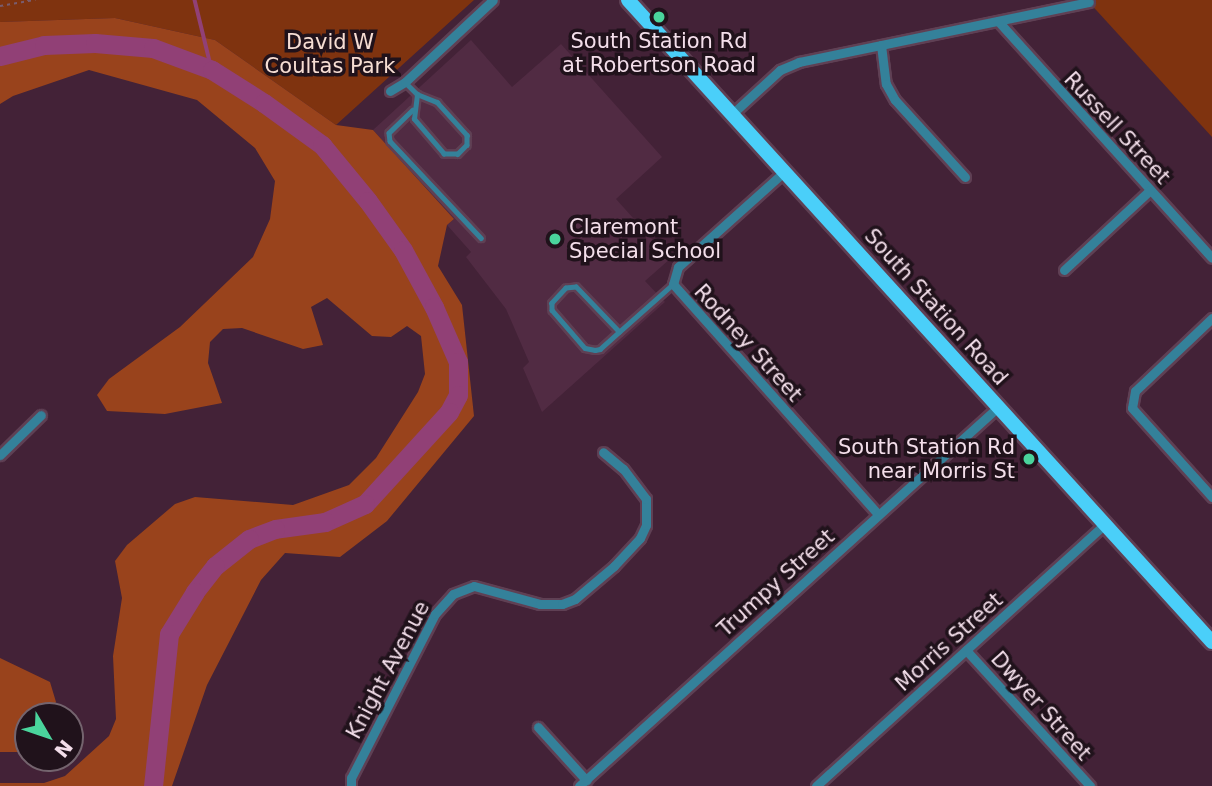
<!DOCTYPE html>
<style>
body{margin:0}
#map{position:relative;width:1212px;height:786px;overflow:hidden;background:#432237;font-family:"DejaVu Sans",sans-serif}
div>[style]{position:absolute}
.built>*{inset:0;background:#512b43}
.green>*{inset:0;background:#7f330f}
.forest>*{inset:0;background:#99431c}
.stream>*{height:3.5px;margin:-1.75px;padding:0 1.75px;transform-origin:1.75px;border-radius:1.75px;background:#914076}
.river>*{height:19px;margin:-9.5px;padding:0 9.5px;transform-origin:9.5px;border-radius:9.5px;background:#914076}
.path>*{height:2px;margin-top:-1px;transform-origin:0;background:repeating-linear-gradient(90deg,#795c6e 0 3.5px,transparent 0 7px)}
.roads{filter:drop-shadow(2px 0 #5f4054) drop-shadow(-2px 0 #5f4054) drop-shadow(0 2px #5f4054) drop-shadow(0 -2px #5f4054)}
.lane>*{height:4.5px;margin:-2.25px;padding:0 2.25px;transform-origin:2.25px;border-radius:2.25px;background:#34819a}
.street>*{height:9px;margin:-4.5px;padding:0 4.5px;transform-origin:4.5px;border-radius:4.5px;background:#34819a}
.primary>*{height:14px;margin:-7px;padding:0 7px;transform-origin:7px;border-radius:7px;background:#4acff9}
.dots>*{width:19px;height:19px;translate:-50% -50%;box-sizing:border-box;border:4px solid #20121b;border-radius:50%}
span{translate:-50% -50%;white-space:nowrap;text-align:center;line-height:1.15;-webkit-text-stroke:7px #20121b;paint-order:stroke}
.poi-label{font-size:21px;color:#f3deea}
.left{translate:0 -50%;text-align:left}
.right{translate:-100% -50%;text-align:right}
.park-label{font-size:21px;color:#f6ddd3}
.street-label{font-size:21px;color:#f3deea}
.north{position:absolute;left:14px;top:702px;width:70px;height:70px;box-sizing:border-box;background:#20121b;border:2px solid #74646e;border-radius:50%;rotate:129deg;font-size:19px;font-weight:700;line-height:28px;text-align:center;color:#f3deea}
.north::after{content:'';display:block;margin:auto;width:24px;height:32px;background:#4ad49c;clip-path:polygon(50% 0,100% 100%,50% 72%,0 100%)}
</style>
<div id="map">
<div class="built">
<i style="clip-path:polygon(471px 40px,512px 87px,561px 44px,662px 157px,616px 199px,670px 259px,645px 281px,665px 302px,542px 412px,523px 368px,529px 362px,506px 309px,466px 257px,471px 252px,447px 225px,454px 219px,373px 130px)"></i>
</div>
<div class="green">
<i style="clip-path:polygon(0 0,474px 0,336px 125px,215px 40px,115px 18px,0 22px)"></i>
<i style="clip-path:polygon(1087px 0,1212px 0,1212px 137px)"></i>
</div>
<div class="forest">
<i style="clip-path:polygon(115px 18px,215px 40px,336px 125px,373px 130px,454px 219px,447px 225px,438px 266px,462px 305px,474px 416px,387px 521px,340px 557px,285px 553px,261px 580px,207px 685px,172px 786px,0 786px,0 783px,44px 783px,65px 776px,109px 736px,116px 719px,113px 656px,122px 598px,115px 561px,127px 545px,175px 504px,195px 497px,293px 505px,349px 485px,376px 458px,418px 392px,425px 374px,421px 336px,407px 326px,391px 337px,372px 336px,327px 298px,311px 307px,323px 345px,303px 349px,242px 328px,223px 329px,210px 342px,208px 363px,222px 403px,165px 414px,107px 411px,97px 395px,109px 379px,180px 327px,253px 257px,270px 219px,275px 181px,255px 148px,197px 100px,89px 70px,13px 96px,0 104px,0 22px)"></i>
<i style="clip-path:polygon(0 658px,50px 682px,56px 702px,46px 716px,28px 716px,28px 741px,21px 752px,0 752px)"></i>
</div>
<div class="stream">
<i style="left:195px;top:0;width:72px;rotate:76.3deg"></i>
</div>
<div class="river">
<i style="left:0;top:56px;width:45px;rotate:-14deg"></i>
<i style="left:44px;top:45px;width:51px;rotate:-2.2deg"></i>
<i style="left:95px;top:43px;width:58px;rotate:4.9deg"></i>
<i style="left:153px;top:48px;width:63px;rotate:20.4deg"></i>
<i style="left:212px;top:70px;width:62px;rotate:32.4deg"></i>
<i style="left:264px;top:103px;width:72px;rotate:35.9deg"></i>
<i style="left:322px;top:145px;width:72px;rotate:50.6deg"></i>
<i style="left:368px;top:201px;width:60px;rotate:54.5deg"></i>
<i style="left:403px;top:250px;width:65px;rotate:61.5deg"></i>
<i style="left:434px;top:307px;width:60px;rotate:66.4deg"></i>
<i style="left:458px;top:362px;width:33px;rotate:90deg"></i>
<i style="left:458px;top:395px;width:19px;rotate:118deg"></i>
<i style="left:449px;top:412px;width:125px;rotate:132.4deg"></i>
<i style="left:365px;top:504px;width:44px;rotate:155.8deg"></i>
<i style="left:325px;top:522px;width:50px;rotate:172deg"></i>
<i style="left:275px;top:529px;width:28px;rotate:159deg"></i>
<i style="left:249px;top:539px;width:43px;rotate:141.5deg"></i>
<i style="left:215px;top:566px;width:33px;rotate:128deg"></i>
<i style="left:195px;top:592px;width:49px;rotate:121.8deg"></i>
<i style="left:169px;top:634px;width:153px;rotate:96deg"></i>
</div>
<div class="path">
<i style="left:0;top:6px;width:36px;rotate:-10deg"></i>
</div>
<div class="roads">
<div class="lane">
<i style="left:406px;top:83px;width:16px;rotate:45deg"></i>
<i style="left:417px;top:94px;width:22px;rotate:22deg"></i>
<i style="left:437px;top:102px;width:45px;rotate:47.7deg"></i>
<i style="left:467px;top:135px;width:10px;rotate:90deg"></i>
<i style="left:467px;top:145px;width:13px;rotate:135deg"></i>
<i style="left:458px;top:154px;width:14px;rotate:180deg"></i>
<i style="left:444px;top:154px;width:46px;rotate:-130.6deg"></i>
<i style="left:414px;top:119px;width:25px;rotate:-83deg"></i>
<i style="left:413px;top:110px;width:33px;rotate:136deg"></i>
<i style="left:389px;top:133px;width:8px;rotate:83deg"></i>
<i style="left:390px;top:141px;width:133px;rotate:46.8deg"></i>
<i style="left:619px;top:332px;width:62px;rotate:-133.7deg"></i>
<i style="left:576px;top:287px;width:10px;rotate:174deg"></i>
<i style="left:566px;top:288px;width:21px;rotate:133deg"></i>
<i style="left:552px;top:303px;width:7px;rotate:90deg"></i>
<i style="left:552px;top:310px;width:50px;rotate:49deg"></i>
<i style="left:585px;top:348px;width:10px;rotate:11deg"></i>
<i style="left:595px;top:350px;width:5px;rotate:-11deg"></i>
<i style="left:600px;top:349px;width:25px;rotate:-42deg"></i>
<i style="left:619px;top:332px;width:71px;rotate:-41.6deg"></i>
</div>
<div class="street">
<i style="left:998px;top:21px;width:319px;rotate:47.9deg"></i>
<i style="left:881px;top:45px;width:39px;rotate:83deg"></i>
<i style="left:886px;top:84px;width:18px;rotate:61deg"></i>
<i style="left:895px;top:100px;width:104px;rotate:47.7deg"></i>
<i style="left:390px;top:91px;width:17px;rotate:-31deg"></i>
<i style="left:405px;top:82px;width:120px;rotate:-43deg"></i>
<i style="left:732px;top:114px;width:65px;rotate:-42.5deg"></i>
<i style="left:780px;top:70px;width:21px;rotate:-23deg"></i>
<i style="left:799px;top:62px;width:296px;rotate:-11.7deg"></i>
<i style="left:785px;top:171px;width:144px;rotate:138.1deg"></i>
<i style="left:678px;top:267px;width:18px;rotate:106deg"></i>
<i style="left:673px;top:284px;width:308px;rotate:48.3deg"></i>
<i style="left:1064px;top:270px;width:117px;rotate:-42.9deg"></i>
<i style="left:1212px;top:318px;width:106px;rotate:136.5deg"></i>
<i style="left:1135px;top:391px;width:17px;rotate:100deg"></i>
<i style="left:1132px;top:408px;width:120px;rotate:48deg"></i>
<i style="left:0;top:455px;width:57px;rotate:-44.3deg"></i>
<i style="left:966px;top:650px;width:184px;rotate:47.6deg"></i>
<i style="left:538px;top:727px;width:72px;rotate:47.8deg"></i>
<i style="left:351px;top:786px;width:8px;rotate:-90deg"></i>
<i style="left:351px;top:778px;width:184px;rotate:-62.9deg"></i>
<i style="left:435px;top:614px;width:27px;rotate:-48deg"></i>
<i style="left:453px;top:594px;width:22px;rotate:-21deg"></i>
<i style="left:474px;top:586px;width:68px;rotate:15.3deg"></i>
<i style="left:540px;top:604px;width:22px"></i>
<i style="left:562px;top:604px;width:14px;rotate:-21deg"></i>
<i style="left:575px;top:599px;width:51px;rotate:-40.2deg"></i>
<i style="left:614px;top:566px;width:38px;rotate:-47deg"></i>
<i style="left:640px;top:538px;width:14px;rotate:-65deg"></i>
<i style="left:646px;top:525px;width:26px;rotate:-90deg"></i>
<i style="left:646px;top:499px;width:38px;rotate:-127deg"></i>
<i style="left:623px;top:469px;width:26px;rotate:-140deg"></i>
<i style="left:579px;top:786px;width:565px;rotate:-42.13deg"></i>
<i style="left:816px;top:786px;width:390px;rotate:-42.2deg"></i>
</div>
<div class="primary">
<i style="left:628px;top:0;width:868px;rotate:47.71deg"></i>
</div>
</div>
<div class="dots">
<i style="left:659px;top:17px;background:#4ad49c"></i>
<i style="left:555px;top:239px;background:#4ad49c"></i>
<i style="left:1029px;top:459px;background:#4ad49c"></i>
</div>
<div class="poi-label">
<span style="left:659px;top:53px">South Station Rd<br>at Robertson Road</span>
<span class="left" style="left:569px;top:239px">Claremont<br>Special School</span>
<span class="right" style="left:1015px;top:459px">South Station Rd<br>near Morris St</span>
</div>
<div class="park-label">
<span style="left:330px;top:54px">David W<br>Coultas Park</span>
</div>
<div class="street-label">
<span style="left:1117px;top:128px;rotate:47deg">Russell Street</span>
<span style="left:936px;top:307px;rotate:48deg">South Station Road</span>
<span style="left:748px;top:343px;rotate:48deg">Rodney Street</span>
<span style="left:776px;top:583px;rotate:-42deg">Trumpy Street</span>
<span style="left:949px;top:642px;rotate:-42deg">Morris Street</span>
<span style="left:388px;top:670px;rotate:-62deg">Knight Avenue</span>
<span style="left:1041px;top:706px;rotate:48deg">Dwyer Street</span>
</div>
<div class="north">N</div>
</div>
